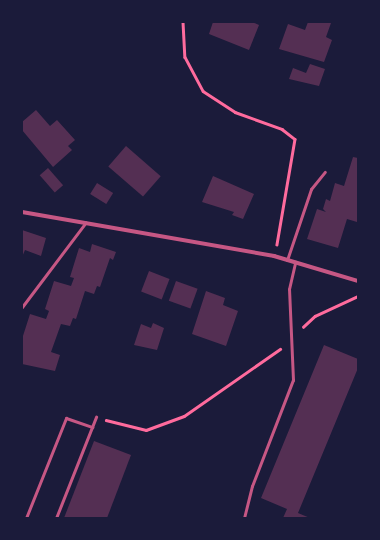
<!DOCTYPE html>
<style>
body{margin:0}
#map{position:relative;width:380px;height:540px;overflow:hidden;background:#1b1b3a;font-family:"PT Sans",sans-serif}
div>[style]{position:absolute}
.building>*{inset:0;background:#542f53;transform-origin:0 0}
.path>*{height:2.5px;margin:-1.25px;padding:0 1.25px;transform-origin:1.25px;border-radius:1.25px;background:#ff6b9d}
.service>*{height:3px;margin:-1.5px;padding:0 1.5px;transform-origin:1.5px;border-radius:1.5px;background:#c65784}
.minor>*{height:4px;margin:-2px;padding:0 2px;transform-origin:2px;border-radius:2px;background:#c65784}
span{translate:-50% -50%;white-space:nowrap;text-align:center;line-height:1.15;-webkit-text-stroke:3px #1b1b3a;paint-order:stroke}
.frame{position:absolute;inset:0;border:23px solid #1b1b3a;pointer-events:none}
</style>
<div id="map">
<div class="building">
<i style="clip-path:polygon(213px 22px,252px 22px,259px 25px,249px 50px,209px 34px)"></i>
<i style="clip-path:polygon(308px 22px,331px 23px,326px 37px,332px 40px,324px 62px,279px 49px,288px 24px,305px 30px)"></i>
<i style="clip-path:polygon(310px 64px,325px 69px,319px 86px,289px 79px,293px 68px,306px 73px)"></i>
<i style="clip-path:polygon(36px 110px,50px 126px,57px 120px,75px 140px,68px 146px,72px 150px,53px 167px,22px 130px,22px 122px)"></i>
<i style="left:126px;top:146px;width:46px;height:27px;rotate:41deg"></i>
<i style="clip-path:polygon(353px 157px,358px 158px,357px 222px,347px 219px,338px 248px,307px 239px,317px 209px,326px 212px,323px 209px,326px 199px,330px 201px,335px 183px,344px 186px)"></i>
<i style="left:48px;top:168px;width:23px;height:11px;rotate:49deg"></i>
<i style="clip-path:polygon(213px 176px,254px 194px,243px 219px,232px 215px,234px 212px,202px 202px)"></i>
<i style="left:97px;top:183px;width:19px;height:13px;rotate:32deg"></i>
<i style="clip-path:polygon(22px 230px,46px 238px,41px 256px,25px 250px,22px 257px)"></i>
<i style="clip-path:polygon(92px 244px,116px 252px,113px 260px,110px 258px,100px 287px,97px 286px,94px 294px,85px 291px,76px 319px,73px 318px,70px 326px,61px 324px,51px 352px,60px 355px,55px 371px,22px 364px,22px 339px,30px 314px,46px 319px,49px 311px,45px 309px,54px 281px,71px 286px,74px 278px,70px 277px,79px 248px,90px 252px)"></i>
<i style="left:149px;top:271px;width:22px;height:22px;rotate:21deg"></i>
<i style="left:176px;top:281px;width:23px;height:21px;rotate:20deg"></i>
<i style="clip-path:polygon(206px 291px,225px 298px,223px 305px,238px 311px,226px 346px,192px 334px)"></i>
<i style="clip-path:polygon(153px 323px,164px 328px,157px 350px,134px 345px,141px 324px,151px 328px)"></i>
<i style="clip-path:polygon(324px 345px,358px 359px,358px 368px,298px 513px,310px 518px,283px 518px,287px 509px,261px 498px)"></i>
<i style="clip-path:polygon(94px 441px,131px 455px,107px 518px,64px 518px)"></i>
</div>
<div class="path">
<i style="left:183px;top:22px;width:35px;rotate:87deg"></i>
<i style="left:185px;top:57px;width:38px;rotate:62deg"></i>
<i style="left:203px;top:91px;width:38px;rotate:33deg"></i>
<i style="left:235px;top:112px;width:50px;rotate:19.9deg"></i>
<i style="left:282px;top:129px;width:16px;rotate:38deg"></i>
<i style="left:295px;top:139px;width:107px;rotate:99.7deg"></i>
<i style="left:303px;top:327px;width:16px;rotate:-43deg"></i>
<i style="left:315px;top:316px;width:47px;rotate:-24.9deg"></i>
<i style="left:106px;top:420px;width:41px;rotate:14deg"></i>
<i style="left:146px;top:430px;width:40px;rotate:-20.2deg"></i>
<i style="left:184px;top:416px;width:117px;rotate:-34.9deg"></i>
</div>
<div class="service">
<i style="left:287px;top:260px;width:75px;rotate:-71.3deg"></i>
<i style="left:311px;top:189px;width:22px;rotate:-51deg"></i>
<i style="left:22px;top:307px;width:106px;rotate:-53deg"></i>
<i style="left:26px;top:518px;width:108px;rotate:-68.2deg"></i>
<i style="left:66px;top:418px;width:28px;rotate:19deg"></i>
<i style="left:56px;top:518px;width:109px;rotate:-68.4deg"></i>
<i style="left:244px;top:518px;width:33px;rotate:-76deg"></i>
<i style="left:252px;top:486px;width:114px;rotate:-68.9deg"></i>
<i style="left:293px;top:380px;width:91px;rotate:-92.5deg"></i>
<i style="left:289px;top:289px;width:28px;rotate:-77deg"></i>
</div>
<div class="minor">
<i style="left:22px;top:212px;width:256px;rotate:9.9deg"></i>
<i style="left:274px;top:256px;width:88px;rotate:16.6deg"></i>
</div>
<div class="frame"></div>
</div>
